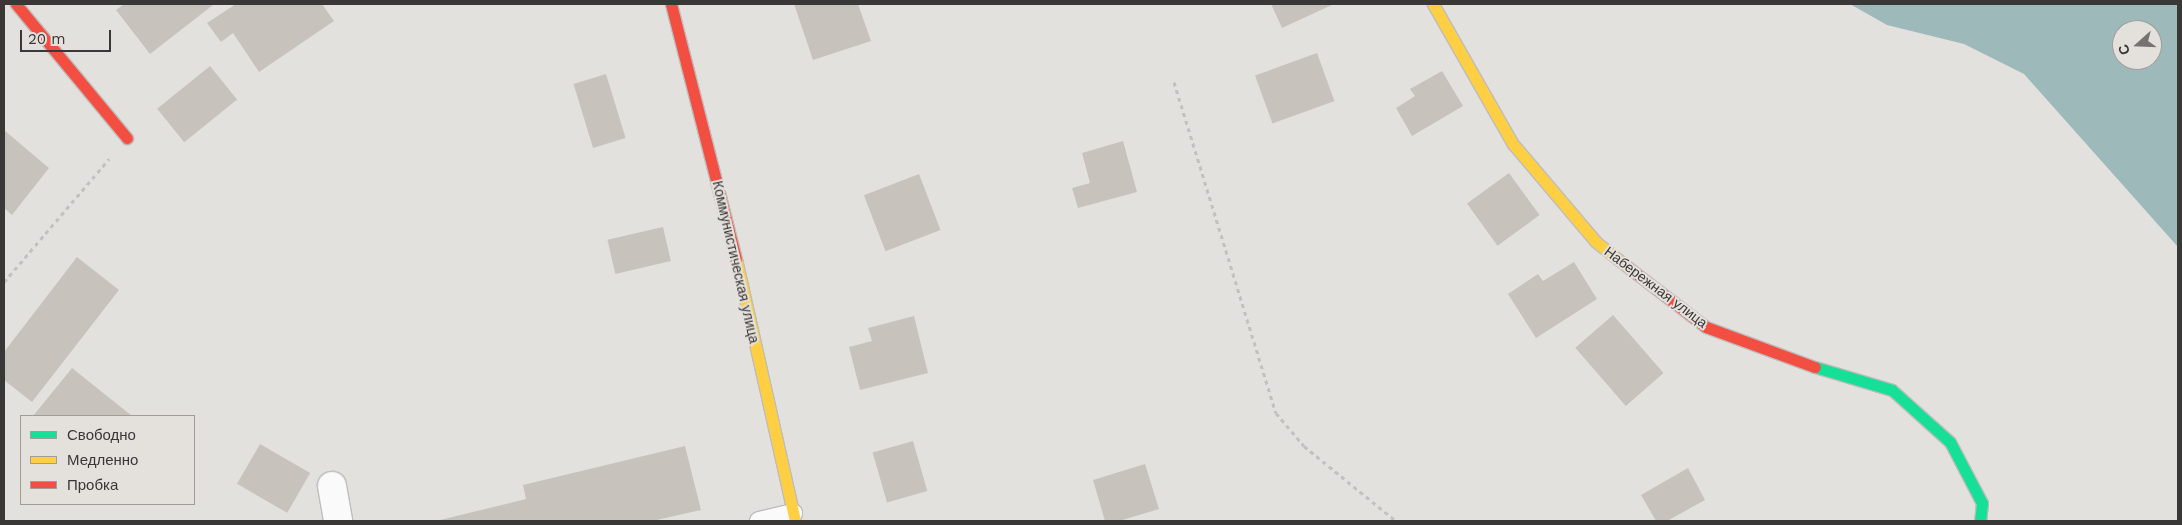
<!DOCTYPE html>
<meta charset="utf-8">
<style>
body{margin:0}
#map{position:relative;width:2182px;height:525px;overflow:hidden;background:#e3e1de;font-family:"Work Sans",sans-serif}
div>[style]{position:absolute}
.water>*{inset:0;background:#9eb9b9}
.building>*{inset:0;background:#c8c2bc;transform-origin:0 0}
.path>*{height:3px;margin-top:-1.5px;transform-origin:0;background:repeating-linear-gradient(90deg,#c2c1c0 0 4px,transparent 0 8px)}
.roads{filter:drop-shadow(1px 0 #bfbdbb) drop-shadow(-1px 0 #bfbdbb) drop-shadow(0 1px #bfbdbb) drop-shadow(0 -1px #bfbdbb)}
.lane>*{height:18px;margin:-9px;padding:0 9px;transform-origin:9px;border-radius:9px;background:#fbfafa}
.street>*{height:28px;margin:-14px;padding:0 14px;transform-origin:14px;border-radius:14px;background:#fbfafa}
.fast>*{height:11px;margin:-5.5px;padding:0 5.5px;transform-origin:5.5px;border-radius:5.5px;background:#16e098}
.slow>*{height:11px;margin:-5.5px;padding:0 5.5px;transform-origin:5.5px;border-radius:5.5px;background:#ffcf43}
.jam>*{height:11px;margin:-5.5px;padding:0 5.5px;transform-origin:5.5px;border-radius:5.5px;background:#f24e42}
span{translate:-50% -50%;white-space:nowrap;text-align:center;line-height:1.15;-webkit-text-stroke:4px #e4e1dd;paint-order:stroke}
.street-label{font-size:14px;color:#393837}
.frame{position:absolute;inset:0;border:5px solid #393837;pointer-events:none}
.legend{position:absolute;left:20px;top:415px;width:175px;height:90px;box-sizing:border-box;background:#e4e1dd;border:1px solid #a09d9b;margin:0;padding:6px 9px;list-style:none;font-size:15px;color:#393837}
.legend li{display:flex;align-items:center;gap:10px;height:25px}
.legend b{width:25px;border:1px solid #a09d9b}
.north{position:absolute;left:2112px;top:20px;width:50px;height:50px;box-sizing:border-box;background:#e4e1dd;border:1px solid #a09d9b;border-radius:50%;rotate:250deg;font-size:14px;font-weight:700;line-height:20px;text-align:center;color:#393837}
.north::after{content:'';display:block;margin:auto;width:18px;height:22px;background:#747371;clip-path:polygon(50% 0,100% 100%,50% 72%,0 100%)}
.scale{position:absolute;left:20px;top:30px;width:91px;height:22px;box-sizing:border-box;border:2px solid #393837;border-top:0;padding-left:6px;font-size:15px;line-height:18px;white-space:nowrap;color:#393837;-webkit-text-stroke:4px #e4e1dd;paint-order:stroke}
</style>
<div id="map">
<div class="water">
<i style="clip-path:polygon(evenodd,1850px 4px,2178px 4px,2178px 247px,2024px 74px,1964px 44px,1887px 25px,1850px 4px,2122px 30px,2152px 30px,2152px 60px,2122px 60px,2122px 30px)"></i>
</div>
<div class="building">
<i style="clip-path:polygon(124px 4px,212px 4px,213px 5px,150px 54px,116px 10px)"></i>
<i style="clip-path:polygon(236px 4px,322px 4px,334px 21px,259px 72px,233px 33px,221px 42px,207px 23px)"></i>
<i style="clip-path:polygon(794px 4px,858px 4px,871px 41px,813px 60px)"></i>
<i style="clip-path:polygon(1271px 4px,1334px 4px,1282px 28px)"></i>
<i style="left:1317px;top:53px;width:51px;height:66px;rotate:70deg"></i>
<i style="left:210px;top:66px;width:43px;height:68px;rotate:51deg"></i>
<i style="clip-path:polygon(1442px 71px,1463px 106px,1412px 136px,1396px 108px,1415px 96px,1410px 89px)"></i>
<i style="left:606px;top:74px;width:67px;height:34px;rotate:73deg"></i>
<i style="clip-path:polygon(4px 130px,49px 168px,12px 215px,4px 208px)"></i>
<i style="clip-path:polygon(1123px 141px,1137px 192px,1078px 208px,1072px 188px,1090px 183px,1082px 153px)"></i>
<i style="left:1509px;top:173px;width:52px;height:52px;rotate:54deg"></i>
<i style="left:919px;top:174px;width:60px;height:59px;rotate:69deg"></i>
<i style="left:663px;top:227px;width:35px;height:57px;rotate:77deg"></i>
<i style="clip-path:polygon(77px 257px,119px 290px,32px 402px,4px 380px,4px 352px)"></i>
<i style="clip-path:polygon(1574px 262px,1597px 299px,1536px 338px,1508px 294px,1538px 274px,1543px 281px)"></i>
<i style="left:1613px;top:315px;width:77px;height:50px;rotate:49deg"></i>
<i style="clip-path:polygon(914px 316px,928px 373px,860px 390px,849px 347px,872px 341px,868px 328px)"></i>
<i style="clip-path:polygon(72px 368px,132px 416px,33px 416px)"></i>
<i style="left:913px;top:441px;width:52px;height:42px;rotate:74deg"></i>
<i style="left:260px;top:444px;width:58px;height:46px;rotate:30deg"></i>
<i style="clip-path:polygon(685px 446px,701px 510px,652px 521px,436px 521px,526px 499px,523px 485px)"></i>
<i style="clip-path:polygon(1145px 464px,1159px 509px,1119px 521px,1105px 521px,1093px 480px)"></i>
<i style="clip-path:polygon(1688px 468px,1705px 500px,1667px 521px,1656px 521px,1641px 495px)"></i>
</div>
<div class="path">
<i style="left:1174px;top:82px;width:346px;rotate:72.9deg"></i>
<i style="left:1276px;top:413px;width:43px;rotate:49.7deg"></i>
<i style="left:1304px;top:446px;width:119px;rotate:39.2deg"></i>
<i style="left:4px;top:282px;width:162px;rotate:-49.5deg"></i>
</div>
<div class="roads">
<div class="lane">
<i style="left:759px;top:521px;width:35px;rotate:-13deg"></i>
</div>
<div class="street">
<i style="left:332px;top:486px;width:36px;rotate:80deg"></i>
</div>
<div class="fast">
<i style="left:1815px;top:367px;width:80px;rotate:16.6deg"></i>
<i style="left:1892px;top:390px;width:78px;rotate:41.9deg"></i>
<i style="left:1950px;top:442px;width:69px;rotate:62.3deg"></i>
<i style="left:1982px;top:503px;width:18px;rotate:96deg"></i>
</div>
<div class="slow">
<i style="left:1433px;top:4px;width:161px;rotate:60.3deg"></i>
<i style="left:1513px;top:144px;width:128px;rotate:49.7deg"></i>
<i style="left:1596px;top:242px;width:42px;rotate:38.2deg"></i>
<i style="left:736px;top:259px;width:269px;rotate:77.3deg"></i>
</div>
<div class="jam">
<i style="left:16px;top:4px;width:174px;rotate:50.4deg"></i>
<i style="left:671px;top:4px;width:263px;rotate:75.7deg"></i>
<i style="left:1629px;top:268px;width:97px;rotate:37.5deg"></i>
<i style="left:1706px;top:327px;width:116px;rotate:20.2deg"></i>
</div>
</div>
<div class="street-label">
<span style="left:736px;top:262px;rotate:77deg">Коммунистическая улица</span>
<span style="left:1656px;top:287px;rotate:37deg">Набережная улица</span>
</div>
<div class="frame"></div>
<ul class="legend">
<li><b style="height:6px;background:#16e098"></b>Свободно</li>
<li><b style="height:6px;background:#ffcf43"></b>Медленно</li>
<li><b style="height:6px;background:#f24e42"></b>Пробка</li>
</ul>
<div class="north">С</div>
<div class="scale">20 m</div>
</div>
